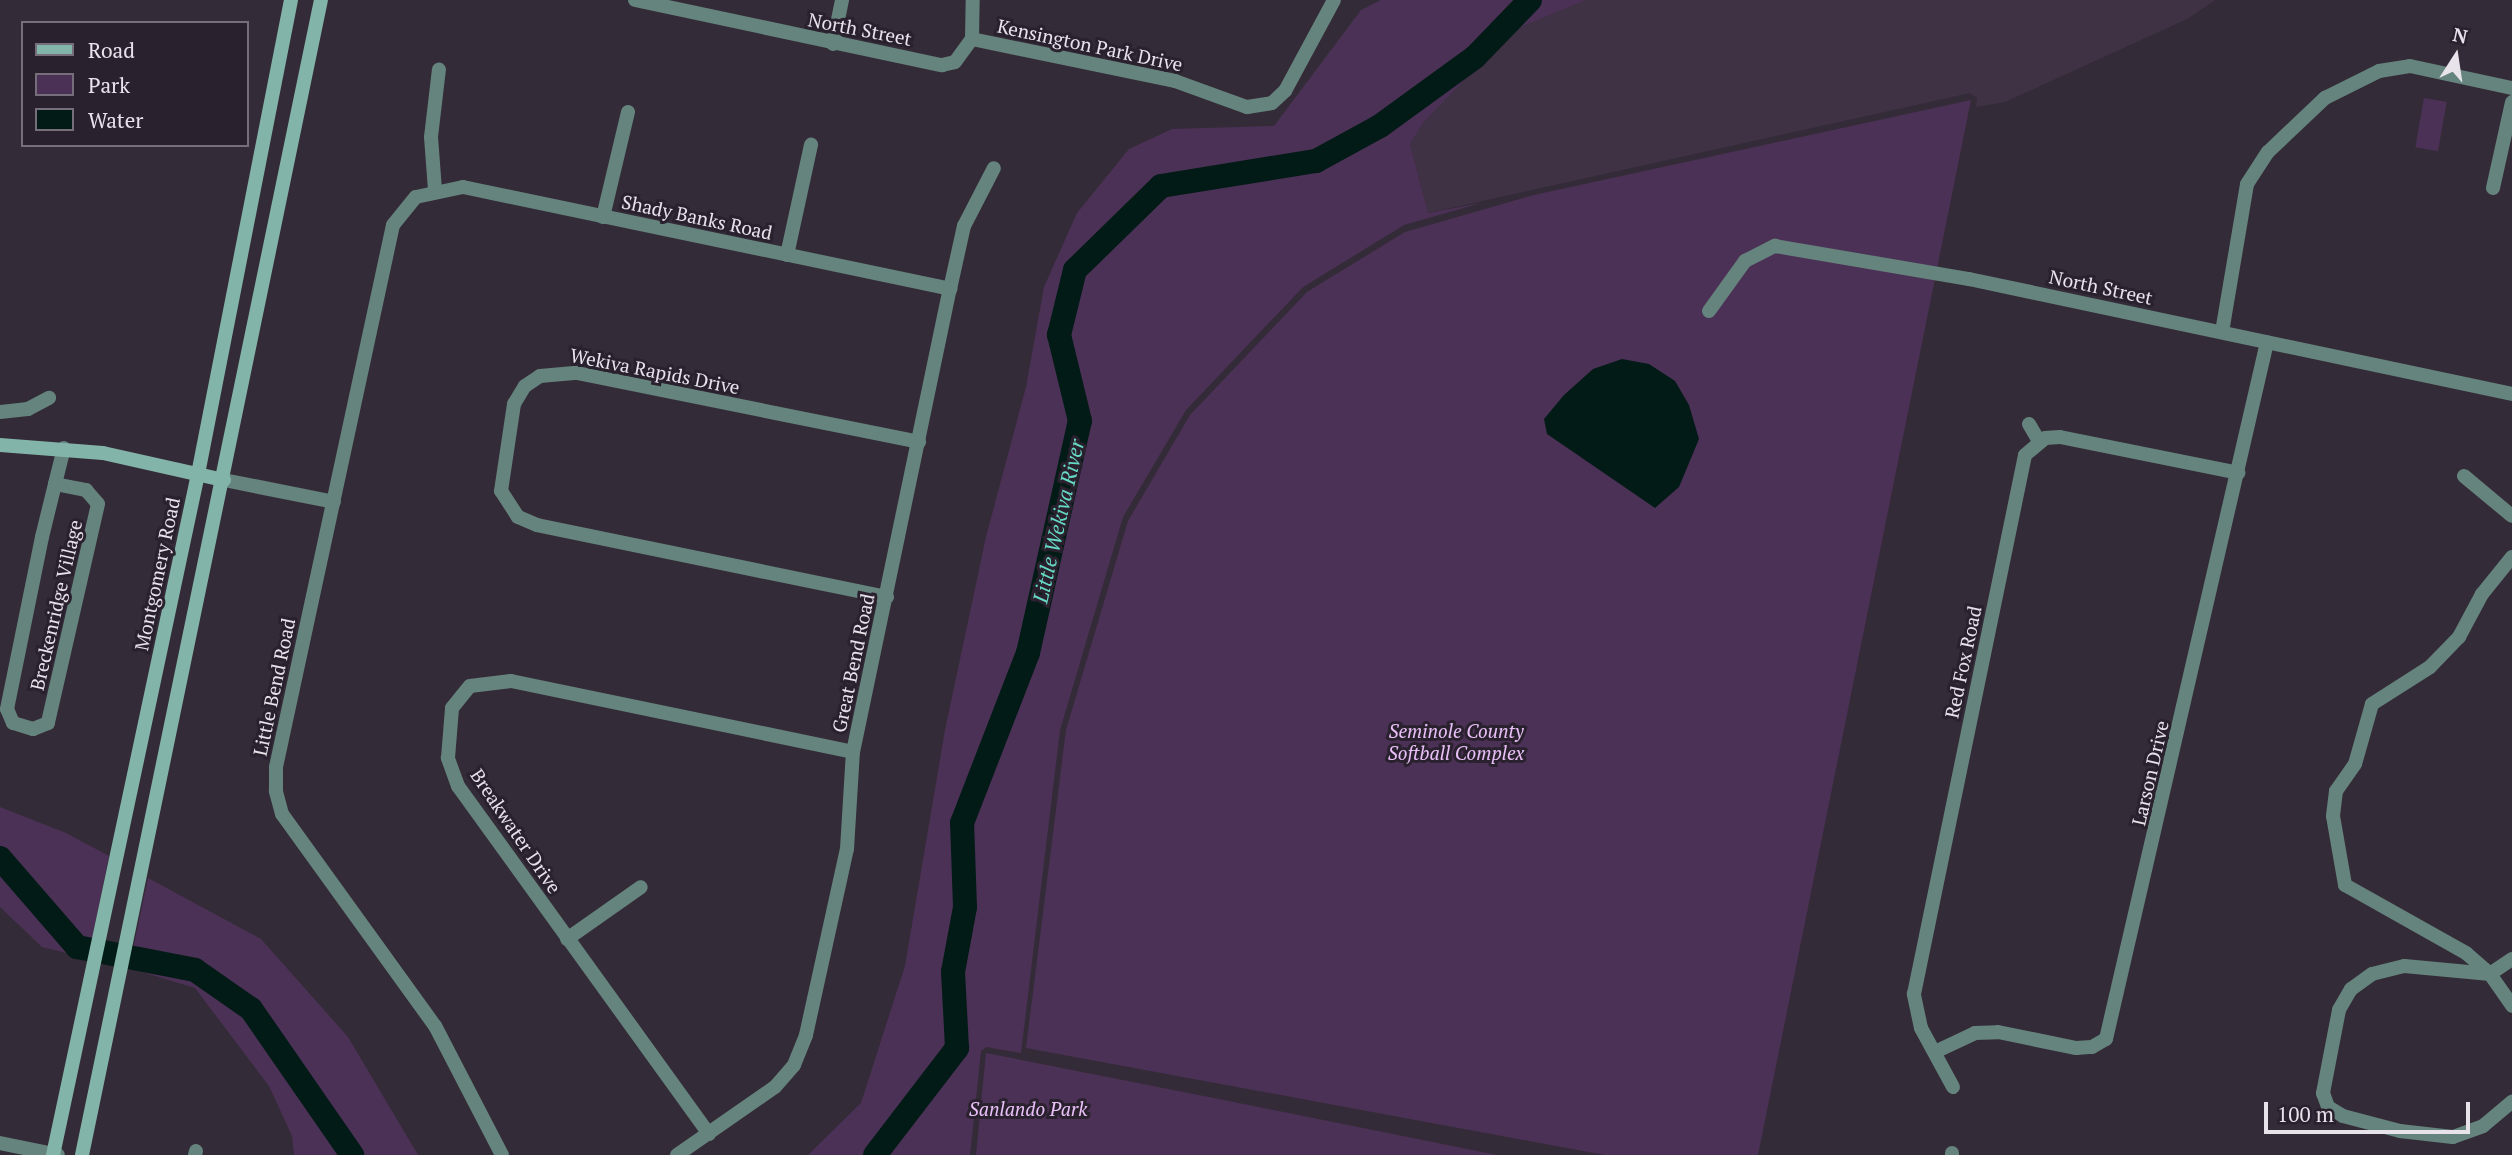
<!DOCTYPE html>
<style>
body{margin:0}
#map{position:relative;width:2512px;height:1155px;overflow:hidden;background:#342b38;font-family:"PT Serif",serif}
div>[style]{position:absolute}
.built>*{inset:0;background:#403245}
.green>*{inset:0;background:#4c3156;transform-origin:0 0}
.water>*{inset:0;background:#031b17}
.river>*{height:24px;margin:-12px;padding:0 12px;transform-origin:12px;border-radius:12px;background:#031b17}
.street>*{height:14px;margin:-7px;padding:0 7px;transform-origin:7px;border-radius:7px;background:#65847d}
.secondary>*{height:14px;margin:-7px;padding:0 7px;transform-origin:7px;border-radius:7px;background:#83b4a9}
span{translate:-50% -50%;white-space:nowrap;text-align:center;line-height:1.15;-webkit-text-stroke:6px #2a212e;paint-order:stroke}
.street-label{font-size:19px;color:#e8e2eb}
.park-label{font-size:19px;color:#e9c0f8;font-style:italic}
.water-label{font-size:21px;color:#67dac5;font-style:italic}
.legend{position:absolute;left:21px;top:21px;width:228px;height:126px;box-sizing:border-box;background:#2a212e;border:2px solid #766e7a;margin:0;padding:9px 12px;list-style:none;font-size:21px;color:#e8e2eb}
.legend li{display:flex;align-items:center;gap:14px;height:35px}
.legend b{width:35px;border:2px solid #766e7a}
.north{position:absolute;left:2421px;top:21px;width:70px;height:70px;-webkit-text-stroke:5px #2a212e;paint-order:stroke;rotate:12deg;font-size:19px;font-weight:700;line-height:28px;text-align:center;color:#e8e2eb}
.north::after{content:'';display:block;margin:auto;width:24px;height:32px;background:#e8e2eb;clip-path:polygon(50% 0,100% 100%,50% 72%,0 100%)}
.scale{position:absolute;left:2264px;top:1102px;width:206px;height:32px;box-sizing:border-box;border:4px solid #e8e2eb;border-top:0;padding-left:9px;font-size:21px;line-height:24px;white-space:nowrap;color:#e8e2eb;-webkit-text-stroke:5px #2a212e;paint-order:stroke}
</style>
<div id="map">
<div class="built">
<i style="clip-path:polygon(1586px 0,2215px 0,2189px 18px,2005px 102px,1976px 107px,1977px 98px,1970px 93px,1428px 213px,1410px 144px,1423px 123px,1511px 31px)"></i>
</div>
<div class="green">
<i style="clip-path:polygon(1381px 0,1586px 0,1511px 31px,1423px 123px,1410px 144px,1428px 213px,1481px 203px,1404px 225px,1303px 287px,1186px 410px,1123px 517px,1060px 730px,1021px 1053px,986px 1047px,981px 1051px,970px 1155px,808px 1155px,861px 1103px,905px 966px,945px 730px,986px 537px,1026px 387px,1044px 287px,1077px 213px,1129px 149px,1172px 129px,1274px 126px,1361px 10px)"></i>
<i style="left:2424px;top:98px;width:23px;height:50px;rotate:10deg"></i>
<i style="clip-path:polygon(1971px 100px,1758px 1155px,1605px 1155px,1026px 1048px,1066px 730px,1128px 521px,1190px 415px,1307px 292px,1405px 232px,1534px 195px)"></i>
<i style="clip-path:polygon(0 807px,66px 833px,109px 856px,88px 958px,42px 947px,0 907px)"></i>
<i style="clip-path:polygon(148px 878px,261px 939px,348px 1037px,418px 1155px,294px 1155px,292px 1136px,269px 1086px,195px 988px,129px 968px)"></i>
<i style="clip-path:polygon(986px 1053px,1224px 1100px,1497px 1155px,976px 1155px)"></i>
</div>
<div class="water">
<i style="clip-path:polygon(1622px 359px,1649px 364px,1675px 381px,1689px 405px,1699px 439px,1679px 487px,1655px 508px,1547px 434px,1544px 419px,1564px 395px,1593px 369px)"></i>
</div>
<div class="river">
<i style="left:0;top:858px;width:118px;rotate:49.1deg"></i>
<i style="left:77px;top:947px;width:120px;rotate:11deg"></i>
<i style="left:195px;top:970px;width:68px;rotate:34.9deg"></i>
<i style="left:251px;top:1009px;width:178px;rotate:55.3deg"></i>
<i style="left:875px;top:1155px;width:135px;rotate:-52.5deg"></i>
<i style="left:957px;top:1048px;width:76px;rotate:-93deg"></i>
<i style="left:953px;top:972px;width:66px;rotate:-79.5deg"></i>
<i style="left:965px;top:907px;width:84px;rotate:-92deg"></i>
<i style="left:962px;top:823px;width:182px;rotate:-68.8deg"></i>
<i style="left:1028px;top:653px;width:238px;rotate:-77.4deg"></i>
<i style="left:1080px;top:421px;width:89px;rotate:-103.7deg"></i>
<i style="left:1059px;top:335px;width:67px;rotate:-76.2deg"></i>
<i style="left:1075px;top:270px;width:120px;rotate:-44.3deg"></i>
<i style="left:1161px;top:186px;width:157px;rotate:-9.2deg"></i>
<i style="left:1316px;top:161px;width:73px;rotate:-28.7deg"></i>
<i style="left:1380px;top:126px;width:117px;rotate:-36deg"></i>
<i style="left:1475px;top:57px;width:79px;rotate:-46deg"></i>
</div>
<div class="street">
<i style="left:635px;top:0;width:314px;rotate:12deg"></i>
<i style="left:942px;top:65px;width:13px;rotate:-13deg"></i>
<i style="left:955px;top:62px;width:29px;rotate:-54deg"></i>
<i style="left:972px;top:39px;width:207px;rotate:11.7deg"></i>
<i style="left:1175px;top:81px;width:77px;rotate:19.9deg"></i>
<i style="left:1247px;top:107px;width:25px;rotate:-9deg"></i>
<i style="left:1272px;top:103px;width:18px;rotate:-43deg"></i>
<i style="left:1285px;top:91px;width:103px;rotate:-61.7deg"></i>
<i style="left:972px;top:39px;width:39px;rotate:-89deg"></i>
<i style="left:833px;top:44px;width:45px;rotate:-78.4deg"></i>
<i style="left:2493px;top:188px;width:88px;rotate:-77.5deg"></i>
<i style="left:435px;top:190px;width:53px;rotate:-94.3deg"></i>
<i style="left:431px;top:137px;width:68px;rotate:-83.3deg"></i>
<i style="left:603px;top:217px;width:108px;rotate:-76.6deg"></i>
<i style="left:787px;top:255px;width:113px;rotate:-77.7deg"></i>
<i style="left:1709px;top:311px;width:62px;rotate:-54.2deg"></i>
<i style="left:1745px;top:261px;width:34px;rotate:-27deg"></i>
<i style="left:1775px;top:246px;width:197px;rotate:9.7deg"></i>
<i style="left:1969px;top:279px;width:555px;rotate:11.96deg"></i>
<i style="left:2222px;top:332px;width:150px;rotate:-80.4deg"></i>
<i style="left:2247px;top:184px;width:38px;rotate:-57deg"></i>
<i style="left:2268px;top:152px;width:79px;rotate:-43.5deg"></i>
<i style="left:2325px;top:98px;width:60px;rotate:-26.6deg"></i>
<i style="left:2379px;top:71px;width:31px;rotate:-9deg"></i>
<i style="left:2410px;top:66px;width:104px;rotate:12.2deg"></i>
<i style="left:0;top:412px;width:28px;rotate:-6deg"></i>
<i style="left:28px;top:409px;width:24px;rotate:-28deg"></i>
<i style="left:2029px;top:424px;width:20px;rotate:60deg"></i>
<i style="left:2464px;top:476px;width:62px;rotate:39.8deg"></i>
<i style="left:224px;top:480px;width:112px;rotate:11.3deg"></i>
<i style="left:55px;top:484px;width:32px;rotate:11deg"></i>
<i style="left:86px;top:490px;width:18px;rotate:49deg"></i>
<i style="left:98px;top:504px;width:225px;rotate:102.9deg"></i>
<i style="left:48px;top:723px;width:16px;rotate:158deg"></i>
<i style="left:33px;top:729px;width:21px;rotate:-163deg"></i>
<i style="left:13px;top:723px;width:15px;rotate:-113deg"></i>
<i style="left:7px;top:709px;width:176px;rotate:-78.5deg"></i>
<i style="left:42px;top:537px;width:55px;rotate:-76.2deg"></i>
<i style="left:55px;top:484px;width:37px;rotate:-76deg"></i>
<i style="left:2512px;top:557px;width:48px;rotate:129deg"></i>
<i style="left:2482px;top:594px;width:49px;rotate:118.1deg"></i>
<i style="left:2459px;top:637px;width:42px;rotate:134deg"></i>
<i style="left:2430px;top:667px;width:69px;rotate:147.5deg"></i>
<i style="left:2372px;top:704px;width:62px;rotate:105.8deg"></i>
<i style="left:2355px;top:764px;width:33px;rotate:125deg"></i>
<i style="left:2336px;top:791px;width:25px;rotate:97deg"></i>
<i style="left:2333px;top:816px;width:70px;rotate:80.1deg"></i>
<i style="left:2345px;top:885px;width:139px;rotate:29.3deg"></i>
<i style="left:2466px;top:953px;width:32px;rotate:41deg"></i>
<i style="left:2490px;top:974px;width:39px;rotate:55deg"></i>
<i style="left:887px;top:597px;width:357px;rotate:-168.4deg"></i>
<i style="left:537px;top:525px;width:21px;rotate:-157deg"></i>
<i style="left:518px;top:517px;width:31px;rotate:-123deg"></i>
<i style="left:501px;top:491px;width:88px;rotate:-81.5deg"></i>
<i style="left:514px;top:404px;width:21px;rotate:-59deg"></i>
<i style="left:525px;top:386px;width:18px;rotate:-34deg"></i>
<i style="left:540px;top:376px;width:37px;rotate:-5deg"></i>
<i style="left:577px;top:373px;width:349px;rotate:11.4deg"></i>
<i style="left:567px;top:939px;width:90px;rotate:-35.1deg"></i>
<i style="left:2512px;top:959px;width:27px;rotate:146deg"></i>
<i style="left:2490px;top:974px;width:86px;rotate:-174.7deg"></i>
<i style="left:2404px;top:966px;width:33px;rotate:166deg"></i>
<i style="left:2372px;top:974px;width:26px;rotate:144deg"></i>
<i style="left:2351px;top:989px;width:24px;rotate:120deg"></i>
<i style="left:2339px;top:1010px;width:85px;rotate:100.9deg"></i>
<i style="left:2323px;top:1093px;width:15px;rotate:70deg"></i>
<i style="left:2328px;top:1107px;width:17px;rotate:31deg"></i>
<i style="left:2343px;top:1116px;width:59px;rotate:14.7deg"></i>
<i style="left:2400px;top:1131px;width:53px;rotate:6.5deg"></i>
<i style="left:2453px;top:1137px;width:32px;rotate:-20deg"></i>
<i style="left:2483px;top:1126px;width:38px;rotate:-40deg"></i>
<i style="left:1937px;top:1051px;width:42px;rotate:-25.3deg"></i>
<i style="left:1975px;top:1033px;width:23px;rotate:-2deg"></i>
<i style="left:1998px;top:1032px;width:80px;rotate:11.6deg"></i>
<i style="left:2076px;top:1048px;width:16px;rotate:-4deg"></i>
<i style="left:2092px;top:1047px;width:16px;rotate:-30deg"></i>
<i style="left:2106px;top:1039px;width:715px;rotate:-76.99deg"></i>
<i style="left:1953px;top:1087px;width:67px;rotate:-118.5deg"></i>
<i style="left:1921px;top:1028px;width:35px;rotate:-102deg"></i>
<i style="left:1914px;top:994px;width:550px;rotate:-78.36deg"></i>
<i style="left:2025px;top:455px;width:26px;rotate:-40deg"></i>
<i style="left:2045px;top:438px;width:15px;rotate:-4deg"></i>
<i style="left:2060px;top:437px;width:182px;rotate:11.4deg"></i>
<i style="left:709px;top:1134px;width:429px;rotate:-125.8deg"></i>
<i style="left:458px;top:786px;width:30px;rotate:-110deg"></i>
<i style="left:448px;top:758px;width:50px;rotate:-85.4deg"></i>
<i style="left:452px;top:708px;width:28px;rotate:-51deg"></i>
<i style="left:470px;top:686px;width:41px;rotate:-7deg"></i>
<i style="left:511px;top:681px;width:349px;rotate:11.7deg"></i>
<i style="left:0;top:1143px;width:59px;rotate:11.7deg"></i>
<i style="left:195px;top:1155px;width:4px;rotate:-76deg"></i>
<i style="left:502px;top:1155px;width:145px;rotate:-117.4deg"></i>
<i style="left:435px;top:1026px;width:261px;rotate:-125.8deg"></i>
<i style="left:282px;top:814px;width:24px;rotate:-105deg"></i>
<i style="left:276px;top:791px;width:24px;rotate:-90deg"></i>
<i style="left:276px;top:767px;width:554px;rotate:-77.82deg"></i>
<i style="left:393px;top:225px;width:36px;rotate:-51deg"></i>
<i style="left:416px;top:197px;width:48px;rotate:-12deg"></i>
<i style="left:463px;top:187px;width:498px;rotate:11.8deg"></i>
<i style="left:677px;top:1155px;width:119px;rotate:-34.8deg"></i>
<i style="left:775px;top:1087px;width:29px;rotate:-49deg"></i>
<i style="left:794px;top:1065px;width:32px;rotate:-68deg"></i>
<i style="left:806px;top:1035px;width:190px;rotate:-77.6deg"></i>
<i style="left:847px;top:849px;width:97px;rotate:-86.5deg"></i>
<i style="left:853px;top:752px;width:473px;rotate:-78.2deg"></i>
<i style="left:950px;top:289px;width:65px;rotate:-77.5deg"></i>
<i style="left:964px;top:226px;width:65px;rotate:-62.7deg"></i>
<i style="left:1952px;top:1155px;width:2px;rotate:-90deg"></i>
</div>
<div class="secondary">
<i style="left:0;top:445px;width:103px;rotate:4.4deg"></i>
<i style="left:103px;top:453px;width:124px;rotate:12.6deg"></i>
<i style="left:53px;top:1155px;width:696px;rotate:-77.98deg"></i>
<i style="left:198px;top:474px;width:483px;rotate:-78.9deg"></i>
<i style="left:82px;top:1155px;width:1179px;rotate:-78.31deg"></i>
</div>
<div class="street-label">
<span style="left:860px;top:29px;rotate:11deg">North Street</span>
<span style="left:1090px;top:45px;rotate:12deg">Kensington Park Drive</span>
<span style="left:697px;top:217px;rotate:12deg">Shady Banks Road</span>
<span style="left:2101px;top:287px;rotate:12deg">North Street</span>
<span style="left:655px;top:371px;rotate:11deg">Wekiva Rapids Drive</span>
<span style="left:157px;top:574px;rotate:-78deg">Montgomery Road</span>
<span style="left:56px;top:605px;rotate:-77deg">Breckenridge Village</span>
<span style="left:1963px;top:662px;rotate:-78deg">Red Fox Road</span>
<span style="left:853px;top:663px;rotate:-78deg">Great Bend Road</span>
<span style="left:274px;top:687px;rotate:-78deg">Little Bend Road</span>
<span style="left:2150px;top:773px;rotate:-77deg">Larson Drive</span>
<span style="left:516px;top:831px;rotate:56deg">Breakwater Drive</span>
</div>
<div class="park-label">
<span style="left:1456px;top:742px">Seminole County<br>Softball Complex</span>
<span style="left:1028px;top:1109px">Sanlando Park</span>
</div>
<div class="water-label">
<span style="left:1058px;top:521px;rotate:-77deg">Little Wekiva River</span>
</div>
<ul class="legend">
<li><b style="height:9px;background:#83b4a9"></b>Road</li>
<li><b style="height:19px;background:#4c3156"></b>Park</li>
<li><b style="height:19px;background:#031b17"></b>Water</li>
</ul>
<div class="north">N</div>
<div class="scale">100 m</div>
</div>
